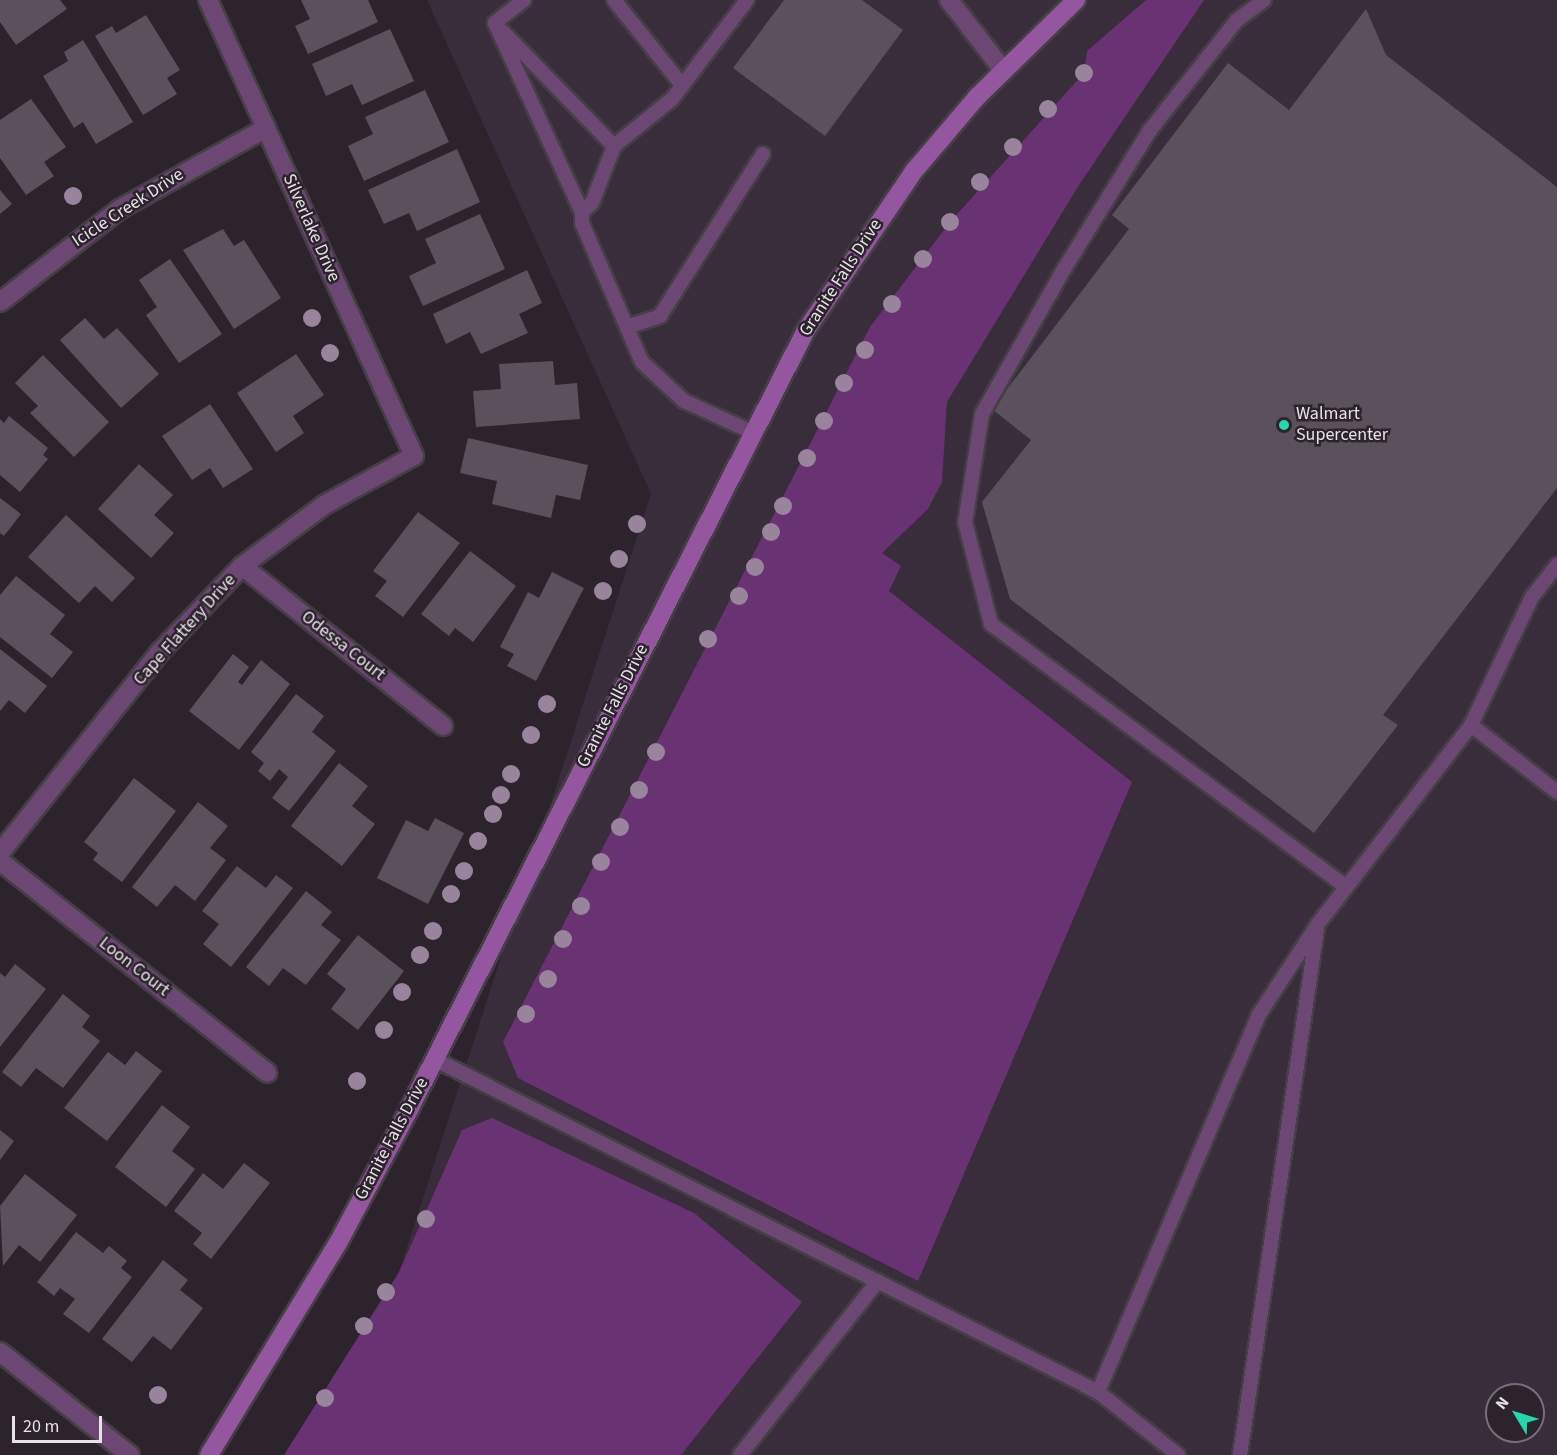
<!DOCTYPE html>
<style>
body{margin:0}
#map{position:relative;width:1557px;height:1455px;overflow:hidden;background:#2c232d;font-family:"Source Sans 3",sans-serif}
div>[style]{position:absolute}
.built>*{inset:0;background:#392c3b}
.green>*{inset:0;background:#693272}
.building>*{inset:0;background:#5b515d}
.roads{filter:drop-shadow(2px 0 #463e47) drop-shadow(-2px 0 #463e47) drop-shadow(0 2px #463e47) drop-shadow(0 -2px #463e47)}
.lane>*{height:14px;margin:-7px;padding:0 7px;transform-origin:7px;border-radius:7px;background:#6d4773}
.street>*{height:18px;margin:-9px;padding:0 9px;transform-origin:9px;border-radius:9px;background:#6d4773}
.secondary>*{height:18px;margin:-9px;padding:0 9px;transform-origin:9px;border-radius:9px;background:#94569e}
.trees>*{width:18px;height:18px;margin:-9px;border-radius:50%;background:#99839d}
.dots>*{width:16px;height:16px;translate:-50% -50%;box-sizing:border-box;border:3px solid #2c232d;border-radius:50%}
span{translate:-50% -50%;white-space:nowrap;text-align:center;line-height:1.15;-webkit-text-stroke:5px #2c232d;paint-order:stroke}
.street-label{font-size:18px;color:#e8e2e9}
.poi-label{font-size:18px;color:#e8e2e9}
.left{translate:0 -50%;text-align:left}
.north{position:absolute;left:1485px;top:1383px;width:60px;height:60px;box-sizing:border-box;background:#2c232d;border:2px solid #776f78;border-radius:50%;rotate:308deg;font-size:16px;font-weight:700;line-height:24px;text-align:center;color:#e8e2e9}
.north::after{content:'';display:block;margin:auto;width:21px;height:27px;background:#28d5ad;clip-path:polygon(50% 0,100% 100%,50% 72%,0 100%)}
.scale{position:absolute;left:12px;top:1416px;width:90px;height:27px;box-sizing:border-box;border:3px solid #e8e2e9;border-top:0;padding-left:8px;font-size:18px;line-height:21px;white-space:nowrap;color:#e8e2e9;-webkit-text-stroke:4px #2c232d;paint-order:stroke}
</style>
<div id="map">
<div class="built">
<i style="clip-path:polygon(evenodd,427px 0,1557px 0,1557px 1455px,284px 1455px,399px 1272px,651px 494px,427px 0,1497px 1395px,1533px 1395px,1533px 1431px,1497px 1431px,1497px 1395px)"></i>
</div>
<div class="green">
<i style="clip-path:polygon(1146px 0,1204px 0,1079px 185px,947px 402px,942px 482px,928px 509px,882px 553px,901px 566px,889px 591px,1132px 782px,918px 1281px,518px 1078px,503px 1042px,870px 327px,950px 222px,1084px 73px,1087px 51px)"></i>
<i style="clip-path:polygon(492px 1118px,694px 1213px,802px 1302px,681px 1455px,284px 1455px,399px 1272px,462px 1130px)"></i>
</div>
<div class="building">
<i style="clip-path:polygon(0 0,60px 0,67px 9px,16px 45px,0 22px)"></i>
<i style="clip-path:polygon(301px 0,368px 0,378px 22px,308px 54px,295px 26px,310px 19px)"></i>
<i style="clip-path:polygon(784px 0,862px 0,903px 30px,825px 136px,733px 68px)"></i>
<i style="clip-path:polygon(1366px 9px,1386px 55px,1557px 187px,1557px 488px,1383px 715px,1398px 725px,1314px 833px,1010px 599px,982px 502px,1031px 440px,992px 409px,1129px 229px,1112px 215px,1228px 63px,1289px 110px)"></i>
<i style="clip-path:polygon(146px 15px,180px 70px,167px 78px,177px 94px,143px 115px,95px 36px,112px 26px,116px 33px)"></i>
<i style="clip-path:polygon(390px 29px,414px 81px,362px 105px,352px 84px,326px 96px,312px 64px)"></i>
<i style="clip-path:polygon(83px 40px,133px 122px,96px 144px,83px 122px,74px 128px,43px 76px,68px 61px,64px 52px)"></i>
<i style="clip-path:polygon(425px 90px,449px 142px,364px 181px,348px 146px,373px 134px,365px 117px)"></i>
<i style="clip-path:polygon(31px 99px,66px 147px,44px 162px,54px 176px,26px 195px,0 158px,0 120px)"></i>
<i style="clip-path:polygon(457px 149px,480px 202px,417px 231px,409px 213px,384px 224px,368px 190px)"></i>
<i style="clip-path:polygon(0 190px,12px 204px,0 214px)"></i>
<i style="clip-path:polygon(480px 214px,505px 269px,423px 306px,409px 276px,436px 263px,425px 239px)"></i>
<i style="clip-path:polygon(223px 229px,234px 246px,244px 240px,281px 298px,234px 329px,183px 250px)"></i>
<i style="clip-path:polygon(170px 259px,222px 334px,179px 363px,146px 315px,157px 307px,139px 280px)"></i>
<i style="clip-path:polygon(527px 270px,542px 303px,519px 314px,528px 333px,481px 354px,470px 332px,446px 344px,433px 314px)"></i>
<i style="clip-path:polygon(85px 318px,104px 339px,117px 328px,159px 374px,121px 408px,60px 340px)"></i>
<i style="clip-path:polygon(296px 354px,324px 395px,293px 416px,304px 433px,276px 452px,237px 393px)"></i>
<i style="clip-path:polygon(43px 355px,109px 422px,74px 457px,30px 413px,38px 406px,15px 383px)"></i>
<i style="clip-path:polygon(553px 361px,555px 385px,577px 383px,580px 419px,476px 427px,473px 391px,501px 389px,499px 364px)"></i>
<i style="clip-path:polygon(210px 404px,253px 469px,223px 488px,210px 468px,192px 480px,162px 436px)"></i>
<i style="clip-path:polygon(9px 416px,48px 448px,43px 455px,48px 459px,20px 492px,0 475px,0 419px,4px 423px)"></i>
<i style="clip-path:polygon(468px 438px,588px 465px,580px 500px,556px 495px,551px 518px,492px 504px,497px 481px,460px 473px)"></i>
<i style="clip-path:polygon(139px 464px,173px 495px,154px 515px,174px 533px,151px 558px,98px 509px)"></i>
<i style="clip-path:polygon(0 498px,21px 514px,4px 536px,0 533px)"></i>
<i style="clip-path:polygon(418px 512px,460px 543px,403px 617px,375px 596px,387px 581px,373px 571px)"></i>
<i style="clip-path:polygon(66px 515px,135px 578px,112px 602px,95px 586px,79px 603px,28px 557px)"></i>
<i style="clip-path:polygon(470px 551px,516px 586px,473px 642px,455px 628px,449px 636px,421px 614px)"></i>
<i style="clip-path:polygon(552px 572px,584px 588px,536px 681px,507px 666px,514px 654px,500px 647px,528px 592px,539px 598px)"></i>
<i style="clip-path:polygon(16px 576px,65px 615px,50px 634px,73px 652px,52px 678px,0 637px,0 595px)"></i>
<i style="clip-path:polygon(0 649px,47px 686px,25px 713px,9px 700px,0 711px)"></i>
<i style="clip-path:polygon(233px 654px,249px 667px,238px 682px,242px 685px,261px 660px,290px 684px,239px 750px,189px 711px)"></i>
<i style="clip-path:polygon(296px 694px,324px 716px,312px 732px,336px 751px,289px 811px,272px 798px,288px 777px,279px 769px,270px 781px,258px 771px,264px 763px,251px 752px)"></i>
<i style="clip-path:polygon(339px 763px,368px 786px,352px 806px,375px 824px,342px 866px,291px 826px)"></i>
<i style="clip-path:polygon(134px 778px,176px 811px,122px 882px,93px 860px,98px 853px,84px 842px)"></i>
<i style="clip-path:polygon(198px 802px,228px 826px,210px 848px,226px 860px,195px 901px,175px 885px,157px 907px,132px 887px)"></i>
<i style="clip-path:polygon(435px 818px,464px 833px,428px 904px,377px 878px,406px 820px,428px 831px)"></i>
<i style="clip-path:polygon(237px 866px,266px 888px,276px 875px,293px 888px,231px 967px,203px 944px,219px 924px,202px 911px)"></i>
<i style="clip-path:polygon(306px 891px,332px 912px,321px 925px,341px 940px,306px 985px,283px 968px,269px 986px,246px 967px)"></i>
<i style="clip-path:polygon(358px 935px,404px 971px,358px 1030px,331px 1009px,346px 989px,327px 974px)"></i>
<i style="clip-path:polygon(15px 964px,46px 989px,0 1047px,0 973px,5px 977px)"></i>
<i style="clip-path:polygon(63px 994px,90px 1016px,82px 1027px,100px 1041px,63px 1088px,36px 1068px,21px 1087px,2px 1072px)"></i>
<i style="clip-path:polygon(136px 1051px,162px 1071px,107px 1141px,64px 1108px,108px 1052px,125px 1065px)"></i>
<i style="clip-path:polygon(162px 1105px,190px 1127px,172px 1151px,195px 1169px,166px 1207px,115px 1167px)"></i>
<i style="clip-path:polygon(0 1130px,14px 1141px,0 1160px)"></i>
<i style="clip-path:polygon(244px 1163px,270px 1183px,211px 1259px,193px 1244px,202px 1233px,174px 1211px,203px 1173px,223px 1189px)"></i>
<i style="clip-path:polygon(25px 1174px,77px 1215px,40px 1262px,19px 1245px,3px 1266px,0 1206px)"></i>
<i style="clip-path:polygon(76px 1232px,103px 1253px,109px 1246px,127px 1261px,121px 1268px,132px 1277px,89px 1333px,63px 1314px,75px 1299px,60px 1288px,54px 1296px,37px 1282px)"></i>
<i style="clip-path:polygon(163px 1260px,188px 1280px,180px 1290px,203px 1308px,171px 1350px,153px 1336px,132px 1362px,102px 1339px)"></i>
</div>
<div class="roads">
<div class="lane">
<i style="left:524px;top:0;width:37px;rotate:142deg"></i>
<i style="left:495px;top:23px;width:208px;rotate:65.3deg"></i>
<i style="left:614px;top:0;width:109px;rotate:51.3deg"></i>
<i style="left:747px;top:0;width:124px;rotate:127.1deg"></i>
<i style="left:672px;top:99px;width:75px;rotate:141deg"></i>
<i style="left:614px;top:146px;width:61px;rotate:111.1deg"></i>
<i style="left:592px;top:203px;width:13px;rotate:138deg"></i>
<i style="left:582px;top:212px;width:11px;rotate:90deg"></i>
<i style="left:582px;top:223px;width:151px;rotate:66.7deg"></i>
<i style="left:642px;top:362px;width:57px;rotate:42.9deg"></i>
<i style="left:684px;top:401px;width:75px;rotate:24.5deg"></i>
<i style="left:1264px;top:0;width:34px;rotate:143deg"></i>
<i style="left:1237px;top:20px;width:140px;rotate:128.3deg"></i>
<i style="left:1150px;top:130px;width:163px;rotate:121.7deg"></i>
<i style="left:1064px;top:269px;width:167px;rotate:119.5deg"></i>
<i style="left:982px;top:414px;width:109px;rotate:98.9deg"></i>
<i style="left:965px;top:522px;width:105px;rotate:75.7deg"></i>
<i style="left:991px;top:624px;width:442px;rotate:36.5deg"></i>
<i style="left:502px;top:31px;width:161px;rotate:45.8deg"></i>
<i style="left:627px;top:327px;width:35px;rotate:-18deg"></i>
<i style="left:660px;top:316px;width:192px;rotate:-57.6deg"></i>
<i style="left:1471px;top:725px;width:109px;rotate:37.9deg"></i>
<i style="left:434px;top:1059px;width:743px;rotate:26.63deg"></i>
<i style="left:1098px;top:1392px;width:102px;rotate:38.2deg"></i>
<i style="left:1098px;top:1392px;width:409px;rotate:-66.9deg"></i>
<i style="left:1258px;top:1016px;width:110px;rotate:-56.9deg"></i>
<i style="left:1318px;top:924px;width:251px;rotate:-52.4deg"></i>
<i style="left:1471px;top:725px;width:142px;rotate:-64.5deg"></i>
<i style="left:1532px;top:597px;width:41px;rotate:-52deg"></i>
<i style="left:740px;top:1455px;width:222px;rotate:-51.6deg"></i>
<i style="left:1240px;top:1455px;width:532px;rotate:-81.67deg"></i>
</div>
<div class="street">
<i style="left:949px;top:0;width:88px;rotate:52.4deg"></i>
<i style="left:0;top:302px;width:152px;rotate:-37.8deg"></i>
<i style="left:120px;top:209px;width:167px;rotate:-29deg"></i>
<i style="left:242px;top:566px;width:257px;rotate:38.5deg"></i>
<i style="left:0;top:853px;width:256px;rotate:-51.5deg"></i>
<i style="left:159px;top:653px;width:120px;rotate:-46.3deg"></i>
<i style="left:242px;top:566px;width:102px;rotate:-36.6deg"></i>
<i style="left:324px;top:505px;width:102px;rotate:-28.6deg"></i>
<i style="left:414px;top:456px;width:500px;rotate:-114.31deg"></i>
<i style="left:0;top:861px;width:341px;rotate:38.4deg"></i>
<i style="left:0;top:1352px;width:166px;rotate:38.4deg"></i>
</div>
<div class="secondary">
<i style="left:209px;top:1455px;width:248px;rotate:-58.7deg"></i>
<i style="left:338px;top:1243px;width:155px;rotate:-61.9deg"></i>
<i style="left:411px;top:1106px;width:871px;rotate:-63.02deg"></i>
<i style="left:806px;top:330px;width:192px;rotate:-55.8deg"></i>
<i style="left:914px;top:171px;width:97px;rotate:-49.6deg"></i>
<i style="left:977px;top:97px;width:139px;rotate:-44.4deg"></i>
</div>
</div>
<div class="trees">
<i style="left:1084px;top:73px"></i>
<i style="left:1048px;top:109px"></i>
<i style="left:1013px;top:147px"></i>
<i style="left:980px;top:182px"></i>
<i style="left:73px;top:196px"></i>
<i style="left:950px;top:222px"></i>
<i style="left:923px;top:259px"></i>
<i style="left:892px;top:304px"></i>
<i style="left:312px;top:318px"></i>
<i style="left:865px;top:350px"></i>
<i style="left:330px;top:353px"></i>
<i style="left:844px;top:383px"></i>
<i style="left:824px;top:421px"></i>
<i style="left:807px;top:458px"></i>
<i style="left:783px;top:506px"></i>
<i style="left:637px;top:524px"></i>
<i style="left:771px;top:532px"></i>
<i style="left:619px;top:559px"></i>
<i style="left:755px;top:567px"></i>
<i style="left:603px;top:591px"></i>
<i style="left:739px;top:596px"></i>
<i style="left:708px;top:639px"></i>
<i style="left:547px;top:704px"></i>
<i style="left:531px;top:735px"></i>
<i style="left:656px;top:752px"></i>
<i style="left:511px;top:774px"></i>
<i style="left:639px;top:790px"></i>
<i style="left:501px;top:795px"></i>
<i style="left:493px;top:814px"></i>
<i style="left:620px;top:827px"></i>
<i style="left:478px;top:841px"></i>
<i style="left:601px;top:862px"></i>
<i style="left:464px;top:871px"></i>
<i style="left:451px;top:894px"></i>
<i style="left:581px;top:906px"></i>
<i style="left:433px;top:931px"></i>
<i style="left:563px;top:939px"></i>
<i style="left:420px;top:955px"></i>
<i style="left:548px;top:979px"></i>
<i style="left:402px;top:992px"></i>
<i style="left:526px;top:1014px"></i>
<i style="left:384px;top:1030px"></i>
<i style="left:357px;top:1081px"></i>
<i style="left:426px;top:1219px"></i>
<i style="left:386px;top:1292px"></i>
<i style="left:364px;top:1326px"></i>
<i style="left:158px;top:1395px"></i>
<i style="left:325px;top:1398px"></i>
</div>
<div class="dots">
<i style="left:1284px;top:425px;background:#28d5ad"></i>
</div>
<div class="street-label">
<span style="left:128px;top:208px;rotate:-33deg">Icicle Creek Drive</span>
<span style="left:311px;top:228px;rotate:66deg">Silverlake Drive</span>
<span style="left:841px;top:278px;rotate:-57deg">Granite Falls Drive</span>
<span style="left:185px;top:630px;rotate:-48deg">Cape Flattery Drive</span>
<span style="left:343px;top:646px;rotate:38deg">Odessa Court</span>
<span style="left:613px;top:706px;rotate:-63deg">Granite Falls Drive</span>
<span style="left:134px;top:967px;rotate:38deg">Loon Court</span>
<span style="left:392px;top:1139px;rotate:-62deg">Granite Falls Drive</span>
</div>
<div class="poi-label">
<span class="left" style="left:1296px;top:425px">Walmart<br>Supercenter</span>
</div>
<div class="north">N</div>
<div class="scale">20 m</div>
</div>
